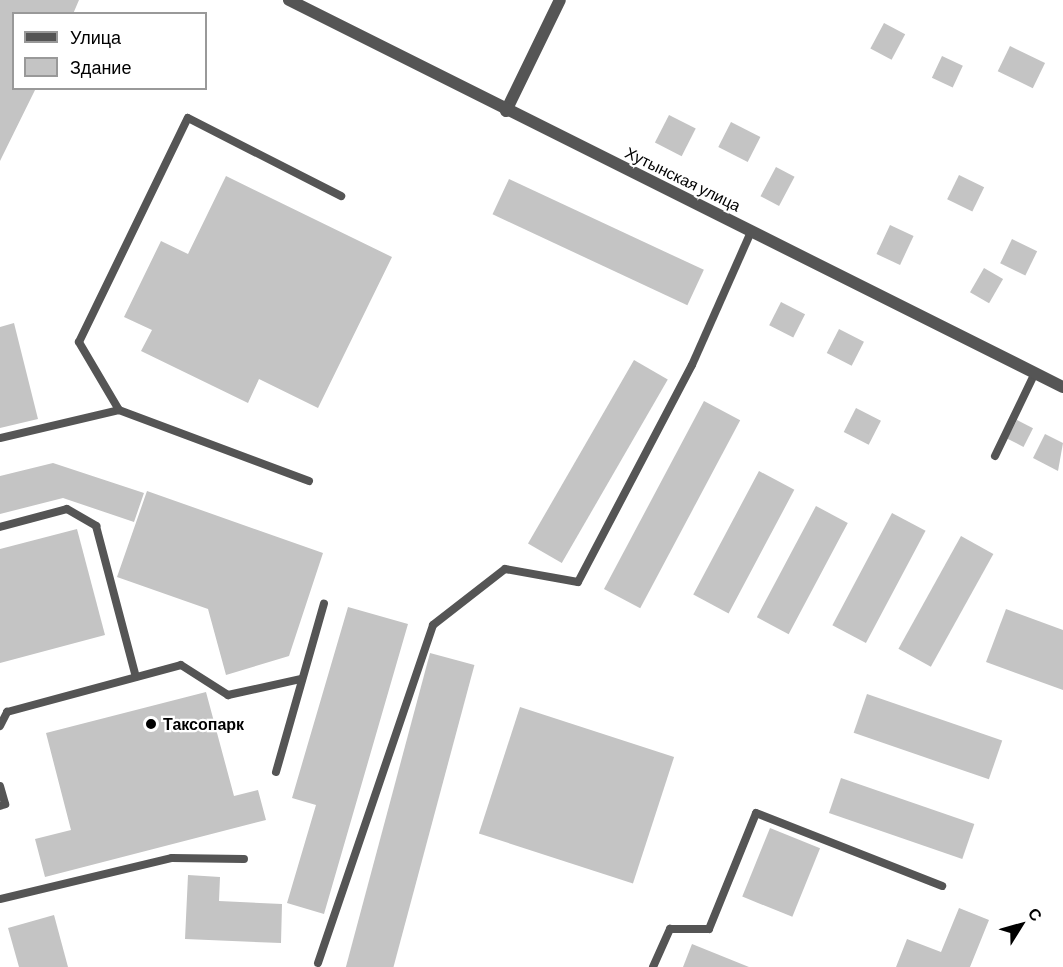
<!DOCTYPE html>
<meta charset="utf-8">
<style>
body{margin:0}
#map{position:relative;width:1063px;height:967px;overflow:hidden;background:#fff;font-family:Barlow,sans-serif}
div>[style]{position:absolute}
.building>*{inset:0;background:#c4c4c4;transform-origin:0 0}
.service>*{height:8px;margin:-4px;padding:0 4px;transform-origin:4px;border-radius:4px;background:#555}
.minor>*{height:12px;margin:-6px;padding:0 6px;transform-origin:6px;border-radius:6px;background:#555}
.tertiary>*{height:12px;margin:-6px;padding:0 6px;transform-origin:6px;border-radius:6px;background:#555}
.dots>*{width:16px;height:16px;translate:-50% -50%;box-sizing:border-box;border:3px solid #fff;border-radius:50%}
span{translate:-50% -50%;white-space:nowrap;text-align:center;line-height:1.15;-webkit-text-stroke:4.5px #fff;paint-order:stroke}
.street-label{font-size:16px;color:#000}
.poi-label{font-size:16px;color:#000;font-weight:700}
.left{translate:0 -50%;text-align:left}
.legend{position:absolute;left:12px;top:12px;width:195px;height:78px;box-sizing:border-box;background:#fff;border:2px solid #999;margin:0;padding:8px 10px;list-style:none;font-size:18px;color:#000}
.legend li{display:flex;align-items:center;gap:12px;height:30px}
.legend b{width:30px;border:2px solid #999}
.north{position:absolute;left:991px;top:895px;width:60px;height:60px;-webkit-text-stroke:4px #fff;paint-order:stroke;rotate:53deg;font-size:16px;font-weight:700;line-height:24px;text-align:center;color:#000}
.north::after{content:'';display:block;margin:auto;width:21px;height:27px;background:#000;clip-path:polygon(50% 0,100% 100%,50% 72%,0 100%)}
</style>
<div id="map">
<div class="building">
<i style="clip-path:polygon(0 0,79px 0,73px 14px,14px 14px,14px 88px,36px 88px,0 161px)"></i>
<i style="left:884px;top:23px;width:24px;height:29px;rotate:28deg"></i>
<i style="left:1010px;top:46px;width:39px;height:28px;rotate:26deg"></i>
<i style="left:942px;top:56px;width:23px;height:24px;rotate:25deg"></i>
<i style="left:669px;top:115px;width:30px;height:31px;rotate:27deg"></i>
<i style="left:731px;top:122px;width:33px;height:28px;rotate:27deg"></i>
<i style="left:776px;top:167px;width:21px;height:33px;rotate:28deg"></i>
<i style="left:959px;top:175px;width:28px;height:27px;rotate:26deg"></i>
<i style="clip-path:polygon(226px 176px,392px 257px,318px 408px,259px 379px,248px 403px,141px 351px,152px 330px,124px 317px,161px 241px,188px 254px)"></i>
<i style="left:509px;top:179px;width:215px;height:39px;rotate:25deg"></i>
<i style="left:890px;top:225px;width:26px;height:32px;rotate:25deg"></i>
<i style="left:1012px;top:239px;width:28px;height:27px;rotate:26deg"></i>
<i style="left:984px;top:268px;width:22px;height:28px;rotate:30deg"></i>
<i style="left:781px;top:302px;width:27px;height:26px;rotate:27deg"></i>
<i style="clip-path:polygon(14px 323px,38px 419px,0 428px,0 327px)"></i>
<i style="left:839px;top:329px;width:28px;height:27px;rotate:27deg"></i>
<i style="left:634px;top:360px;width:39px;height:212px;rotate:30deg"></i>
<i style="left:704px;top:401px;width:41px;height:213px;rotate:28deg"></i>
<i style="left:856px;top:408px;width:28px;height:27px;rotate:27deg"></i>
<i style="left:1017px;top:420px;width:18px;height:21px;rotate:27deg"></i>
<i style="clip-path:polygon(1045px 434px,1063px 443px,1058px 471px,1033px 458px)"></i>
<i style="clip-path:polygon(53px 463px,144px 493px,134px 522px,63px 498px,0 514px,0 476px)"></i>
<i style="left:759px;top:471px;width:40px;height:140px;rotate:28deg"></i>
<i style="clip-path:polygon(147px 491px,323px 553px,289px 656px,226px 675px,208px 609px,117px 577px)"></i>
<i style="left:816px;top:506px;width:36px;height:126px;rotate:28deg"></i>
<i style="left:892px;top:513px;width:38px;height:127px;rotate:28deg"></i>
<i style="clip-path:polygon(77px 529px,105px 635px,0 663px,0 549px)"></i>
<i style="left:961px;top:536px;width:37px;height:129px;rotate:29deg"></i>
<i style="clip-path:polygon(348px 607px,408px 624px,324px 914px,287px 903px,316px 805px,292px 798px)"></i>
<i style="clip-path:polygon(1006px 609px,1063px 630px,1063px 690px,986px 662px)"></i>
<i style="left:430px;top:653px;width:46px;height:325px;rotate:15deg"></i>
<i style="clip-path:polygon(206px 692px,234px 796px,258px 790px,266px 820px,45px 877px,35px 839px,71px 830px,46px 733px)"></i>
<i style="left:867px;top:694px;width:143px;height:41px;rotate:19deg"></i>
<i style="left:520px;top:707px;width:162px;height:133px;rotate:18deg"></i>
<i style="left:841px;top:778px;width:141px;height:37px;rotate:19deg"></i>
<i style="left:770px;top:828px;width:54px;height:74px;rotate:22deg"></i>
<i style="clip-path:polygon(188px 875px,220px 877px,219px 901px,282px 904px,281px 943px,185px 939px)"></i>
<i style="clip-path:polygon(959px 908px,989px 920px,970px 967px,896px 967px,907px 939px,941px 952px)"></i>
<i style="clip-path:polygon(54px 915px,68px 967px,19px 967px,8px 928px)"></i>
<i style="clip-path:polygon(692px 944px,749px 967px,683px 967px)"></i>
</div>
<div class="service">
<i style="left:0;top:438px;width:122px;rotate:-13.2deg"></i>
<i style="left:995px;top:456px;width:92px;rotate:-64.3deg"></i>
<i style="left:309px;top:481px;width:203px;rotate:-159.5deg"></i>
<i style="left:119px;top:410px;width:79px;rotate:-120.5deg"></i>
<i style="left:79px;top:342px;width:249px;rotate:-64.1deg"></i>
<i style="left:188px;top:118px;width:172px;rotate:27deg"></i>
<i style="left:0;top:527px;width:69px;rotate:-15deg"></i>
<i style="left:67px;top:509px;width:34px;rotate:30deg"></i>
<i style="left:96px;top:526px;width:156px;rotate:75.2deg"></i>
<i style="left:0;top:726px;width:16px;rotate:-63deg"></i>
<i style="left:7px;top:712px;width:180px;rotate:-15.1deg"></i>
<i style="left:181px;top:665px;width:56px;rotate:32.6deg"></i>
<i style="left:228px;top:695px;width:75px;rotate:-12.4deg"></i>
<i style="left:276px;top:772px;width:175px;rotate:-74.1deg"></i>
<i style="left:0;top:786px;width:19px;rotate:74deg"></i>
<i style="left:5px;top:804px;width:5px;rotate:158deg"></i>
<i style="left:0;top:899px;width:177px;rotate:-13.4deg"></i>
<i style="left:172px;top:858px;width:72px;rotate:0.8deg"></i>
<i style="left:318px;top:963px;width:357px;rotate:-71.2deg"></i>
<i style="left:433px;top:625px;width:91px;rotate:-37.9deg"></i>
<i style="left:505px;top:569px;width:74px;rotate:10.1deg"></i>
<i style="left:578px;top:582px;width:245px;rotate:-62.3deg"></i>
<i style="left:692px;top:365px;width:145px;rotate:-66.1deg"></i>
<i style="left:653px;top:967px;width:42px;rotate:-65.9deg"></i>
<i style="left:670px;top:929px;width:39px"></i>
<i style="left:709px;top:929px;width:125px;rotate:-67.9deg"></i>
<i style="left:756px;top:813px;width:200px;rotate:21.4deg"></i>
</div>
<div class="minor">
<i style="left:506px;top:111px;width:123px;rotate:-64.1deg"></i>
</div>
<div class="tertiary">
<i style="left:289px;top:0;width:865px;rotate:26.57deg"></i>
</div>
<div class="dots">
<i style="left:151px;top:724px;background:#000"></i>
</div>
<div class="street-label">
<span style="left:683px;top:179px;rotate:26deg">Хутынская улица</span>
</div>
<div class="poi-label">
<span class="left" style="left:163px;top:724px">Таксопарк</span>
</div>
<ul class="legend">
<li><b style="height:8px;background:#555"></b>Улица</li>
<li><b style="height:16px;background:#c4c4c4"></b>Здание</li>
</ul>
<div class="north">С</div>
</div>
